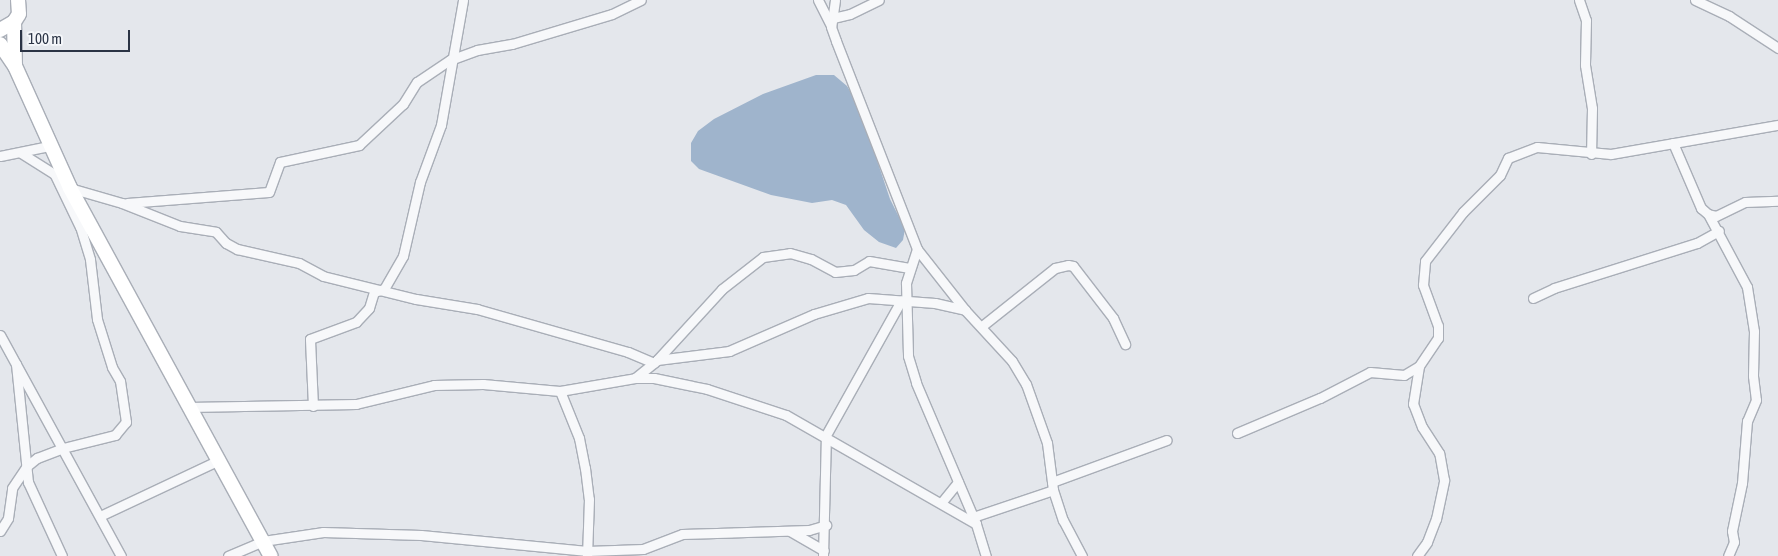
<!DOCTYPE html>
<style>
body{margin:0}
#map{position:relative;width:1778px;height:556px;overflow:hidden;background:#e4e7ec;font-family:"Asap Condensed",sans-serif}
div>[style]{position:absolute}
.water>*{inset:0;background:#9fb4cc}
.roads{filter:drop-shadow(1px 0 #a9aeb7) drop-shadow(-1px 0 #a9aeb7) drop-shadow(0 1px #a9aeb7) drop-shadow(0 -1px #a9aeb7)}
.minor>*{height:9px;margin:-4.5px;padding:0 4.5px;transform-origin:4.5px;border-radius:4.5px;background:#f7f8fa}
.primary>*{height:14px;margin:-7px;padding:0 7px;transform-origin:7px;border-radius:7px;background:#fff}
span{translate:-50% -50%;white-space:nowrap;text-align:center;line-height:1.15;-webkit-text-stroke:4px #f4f6f9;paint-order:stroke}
.scale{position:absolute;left:20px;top:30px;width:110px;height:22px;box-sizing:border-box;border:2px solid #2b3445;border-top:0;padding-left:6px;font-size:15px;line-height:18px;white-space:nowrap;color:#2b3445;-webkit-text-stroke:4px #f4f6f9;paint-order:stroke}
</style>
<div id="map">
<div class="water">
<i style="clip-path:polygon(816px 75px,834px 75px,847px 86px,859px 106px,890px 199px,905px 229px,903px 240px,896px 248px,879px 242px,864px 230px,846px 205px,832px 200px,812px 203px,771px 195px,699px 169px,691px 161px,691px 143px,698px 131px,714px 119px,763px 94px)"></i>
</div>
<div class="roads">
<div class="minor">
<i style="left:818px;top:0;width:29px;rotate:63deg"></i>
<i style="left:835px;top:0;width:27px;rotate:98deg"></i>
<i style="left:831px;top:27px;width:15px;rotate:70deg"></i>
<i style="left:836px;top:41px;width:223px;rotate:68.7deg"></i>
<i style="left:917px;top:249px;width:78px;rotate:51.8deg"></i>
<i style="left:965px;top:310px;width:69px;rotate:47.3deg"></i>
<i style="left:1012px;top:361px;width:27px;rotate:59deg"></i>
<i style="left:1026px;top:384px;width:63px;rotate:70.4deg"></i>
<i style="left:1047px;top:443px;width:47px;rotate:82.7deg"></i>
<i style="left:1053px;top:490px;width:32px;rotate:72deg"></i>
<i style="left:1063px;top:520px;width:41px;rotate:62.2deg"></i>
<i style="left:1579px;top:0;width:21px;rotate:71deg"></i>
<i style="left:1586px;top:20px;width:45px;rotate:91.3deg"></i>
<i style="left:1585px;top:65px;width:44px;rotate:80.8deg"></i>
<i style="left:1592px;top:108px;width:46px;rotate:91.2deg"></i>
<i style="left:1695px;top:0;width:38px;rotate:25deg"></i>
<i style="left:1729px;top:16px;width:59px;rotate:33.1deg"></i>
<i style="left:833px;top:18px;width:17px;rotate:-13deg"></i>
<i style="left:850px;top:14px;width:32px;rotate:-26deg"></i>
<i style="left:1673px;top:143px;width:71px;rotate:66.7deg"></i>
<i style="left:1701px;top:208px;width:9px;rotate:41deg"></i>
<i style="left:1708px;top:214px;width:8px;rotate:14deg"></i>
<i style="left:1716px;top:216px;width:32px;rotate:-26deg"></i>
<i style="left:1745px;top:202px;width:33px;rotate:-2deg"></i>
<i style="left:21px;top:153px;width:45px;rotate:32.3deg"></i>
<i style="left:0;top:156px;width:50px;rotate:-11.5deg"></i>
<i style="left:70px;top:188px;width:54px;rotate:16.1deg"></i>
<i style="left:122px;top:203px;width:62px;rotate:21.6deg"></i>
<i style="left:180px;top:226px;width:36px;rotate:9deg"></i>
<i style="left:216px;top:232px;width:15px;rotate:48deg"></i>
<i style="left:226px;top:243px;width:13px;rotate:29deg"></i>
<i style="left:237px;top:249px;width:64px;rotate:12.7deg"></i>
<i style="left:299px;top:263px;width:27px;rotate:28deg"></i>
<i style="left:323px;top:276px;width:96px;rotate:13.9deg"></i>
<i style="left:416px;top:299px;width:62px;rotate:9.3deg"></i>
<i style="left:477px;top:309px;width:157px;rotate:15.9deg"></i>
<i style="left:628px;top:352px;width:28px;rotate:23deg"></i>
<i style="left:127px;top:203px;width:142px;rotate:-4.4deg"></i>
<i style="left:269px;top:192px;width:32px;rotate:-70deg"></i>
<i style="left:280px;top:162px;width:81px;rotate:-12.1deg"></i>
<i style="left:359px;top:145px;width:60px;rotate:-43deg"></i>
<i style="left:403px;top:104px;width:26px;rotate:-58deg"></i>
<i style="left:417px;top:82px;width:40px;rotate:-34deg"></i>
<i style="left:450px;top:60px;width:29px;rotate:-20deg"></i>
<i style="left:477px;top:50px;width:36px;rotate:-10deg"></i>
<i style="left:512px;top:44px;width:104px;rotate:-16.7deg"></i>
<i style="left:612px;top:14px;width:32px;rotate:-26deg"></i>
<i style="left:1708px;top:214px;width:83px;rotate:61.9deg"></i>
<i style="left:1747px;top:287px;width:45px;rotate:81deg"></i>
<i style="left:1754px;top:331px;width:45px;rotate:91.3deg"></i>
<i style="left:1753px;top:376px;width:24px;rotate:83deg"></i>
<i style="left:1756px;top:400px;width:23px;rotate:113deg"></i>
<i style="left:1747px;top:421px;width:62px;rotate:94.6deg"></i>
<i style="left:1742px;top:483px;width:49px;rotate:101.8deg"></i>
<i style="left:1732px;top:531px;width:11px;rotate:80deg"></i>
<i style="left:1734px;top:542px;width:15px;rotate:113deg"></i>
<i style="left:917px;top:249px;width:36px;rotate:108deg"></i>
<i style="left:906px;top:283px;width:73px;rotate:88.4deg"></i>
<i style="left:908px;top:356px;width:28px;rotate:73deg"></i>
<i style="left:916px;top:383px;width:153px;rotate:66.9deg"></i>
<i style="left:976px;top:524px;width:34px;rotate:73deg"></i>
<i style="left:1533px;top:298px;width:23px;rotate:-25deg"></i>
<i style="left:1554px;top:288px;width:150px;rotate:-17.5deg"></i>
<i style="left:1697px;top:243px;width:25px;rotate:-29deg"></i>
<i style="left:982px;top:326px;width:93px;rotate:-38.5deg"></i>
<i style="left:1055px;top:268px;width:13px;rotate:-13deg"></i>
<i style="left:1068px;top:265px;width:5px;rotate:11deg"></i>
<i style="left:1073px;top:266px;width:66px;rotate:52.4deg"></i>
<i style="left:1113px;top:318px;width:29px;rotate:65deg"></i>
<i style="left:0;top:335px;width:252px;rotate:61.3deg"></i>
<i style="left:657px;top:360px;width:73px;rotate:-7.1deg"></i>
<i style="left:729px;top:351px;width:93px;rotate:-23.5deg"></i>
<i style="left:814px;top:314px;width:56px;rotate:-16.5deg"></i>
<i style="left:868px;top:298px;width:67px;rotate:4.3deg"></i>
<i style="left:935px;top:303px;width:31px;rotate:13deg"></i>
<i style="left:16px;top:364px;width:119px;rotate:84.2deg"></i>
<i style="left:28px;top:482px;width:81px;rotate:65.3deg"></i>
<i style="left:635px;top:378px;width:28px;rotate:-39deg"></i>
<i style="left:657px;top:360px;width:96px;rotate:-47.5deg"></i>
<i style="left:722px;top:289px;width:52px;rotate:-38deg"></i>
<i style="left:763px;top:257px;width:27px;rotate:-8deg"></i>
<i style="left:790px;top:253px;width:22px;rotate:16deg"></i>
<i style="left:811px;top:259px;width:27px;rotate:28deg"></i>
<i style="left:835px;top:272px;width:19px;rotate:-6deg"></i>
<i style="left:854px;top:270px;width:17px;rotate:-31deg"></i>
<i style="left:869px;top:261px;width:41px;rotate:9.9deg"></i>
<i style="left:560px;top:391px;width:51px;rotate:68deg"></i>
<i style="left:579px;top:438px;width:31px;rotate:79deg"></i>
<i style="left:585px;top:468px;width:31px;rotate:83deg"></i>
<i style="left:589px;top:499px;width:57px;rotate:92deg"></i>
<i style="left:313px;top:406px;width:67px;rotate:-92.6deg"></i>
<i style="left:310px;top:339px;width:49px;rotate:-20.3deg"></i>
<i style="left:356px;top:322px;width:19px;rotate:-47deg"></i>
<i style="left:369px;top:308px;width:17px;rotate:-73deg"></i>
<i style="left:374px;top:292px;width:10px;rotate:-17deg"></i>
<i style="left:384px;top:289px;width:38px;rotate:-60deg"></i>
<i style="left:403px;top:256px;width:76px;rotate:-77.1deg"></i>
<i style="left:420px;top:182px;width:61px;rotate:-69.8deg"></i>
<i style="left:441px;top:125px;width:127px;rotate:-80deg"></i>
<i style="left:188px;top:407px;width:168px;rotate:-1deg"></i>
<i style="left:356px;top:404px;width:80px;rotate:-13.7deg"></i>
<i style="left:434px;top:385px;width:49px;rotate:-1.2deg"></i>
<i style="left:483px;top:384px;width:77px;rotate:5.2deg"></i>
<i style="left:560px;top:391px;width:76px;rotate:-9.8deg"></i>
<i style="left:635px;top:378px;width:19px"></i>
<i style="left:654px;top:378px;width:54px;rotate:11.7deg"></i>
<i style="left:707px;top:389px;width:83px;rotate:18.2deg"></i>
<i style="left:786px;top:415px;width:219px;rotate:29.8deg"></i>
<i style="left:1237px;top:433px;width:90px;rotate:-22.9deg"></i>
<i style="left:1320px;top:398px;width:56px;rotate:-27.5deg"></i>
<i style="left:1370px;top:372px;width:34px;rotate:5deg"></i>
<i style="left:1404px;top:375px;width:17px;rotate:-31deg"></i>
<i style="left:1052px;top:482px;width:122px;rotate:-20.1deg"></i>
<i style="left:941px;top:503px;width:27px;rotate:-51deg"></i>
<i style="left:100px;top:516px;width:129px;rotate:-25.2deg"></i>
<i style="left:973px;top:517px;width:84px;rotate:-18.6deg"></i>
<i style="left:0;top:531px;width:15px;rotate:-58deg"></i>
<i style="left:8px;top:518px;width:30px;rotate:-82deg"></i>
<i style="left:12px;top:488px;width:27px;rotate:-56deg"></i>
<i style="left:27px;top:466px;width:13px;rotate:-39deg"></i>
<i style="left:37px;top:458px;width:28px;rotate:-21deg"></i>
<i style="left:63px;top:448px;width:54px;rotate:-14deg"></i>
<i style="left:115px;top:435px;width:17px;rotate:-50deg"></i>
<i style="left:126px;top:422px;width:41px;rotate:-98.3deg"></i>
<i style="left:120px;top:381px;width:16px;rotate:-120deg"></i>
<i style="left:112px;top:367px;width:50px;rotate:-107.4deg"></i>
<i style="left:97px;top:319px;width:60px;rotate:-96.7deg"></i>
<i style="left:90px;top:259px;width:34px;rotate:-107deg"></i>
<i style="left:80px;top:227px;width:58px;rotate:-115.7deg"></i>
<i style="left:790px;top:531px;width:39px;rotate:30deg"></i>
<i style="left:228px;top:556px;width:38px;rotate:-23deg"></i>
<i style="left:263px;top:541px;width:61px;rotate:-8.5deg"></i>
<i style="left:323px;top:532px;width:98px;rotate:1.8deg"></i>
<i style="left:421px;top:535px;width:167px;rotate:5.5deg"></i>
<i style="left:587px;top:551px;width:56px;rotate:-2deg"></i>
<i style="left:643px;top:549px;width:42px;rotate:-21deg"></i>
<i style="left:682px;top:534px;width:127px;rotate:-1.8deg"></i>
<i style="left:809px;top:530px;width:18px;rotate:-16deg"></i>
<i style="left:823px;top:556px;width:121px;rotate:-88.6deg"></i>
<i style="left:826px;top:435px;width:154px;rotate:-60.8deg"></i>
<i style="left:1417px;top:556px;width:17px;rotate:-54deg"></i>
<i style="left:1427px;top:542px;width:25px;rotate:-69deg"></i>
<i style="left:1436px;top:519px;width:40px;rotate:-78deg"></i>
<i style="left:1444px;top:480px;width:27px;rotate:-100deg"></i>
<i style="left:1439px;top:453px;width:31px;rotate:-123deg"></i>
<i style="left:1422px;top:427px;width:25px;rotate:-111deg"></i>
<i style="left:1413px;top:404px;width:38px;rotate:-81deg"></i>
<i style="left:1419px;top:366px;width:34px;rotate:-56deg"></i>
<i style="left:1438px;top:338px;width:12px;rotate:-90deg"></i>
<i style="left:1438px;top:326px;width:44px;rotate:-110.1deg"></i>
<i style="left:1423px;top:285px;width:24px;rotate:-85deg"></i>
<i style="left:1425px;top:261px;width:62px;rotate:-52.2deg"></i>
<i style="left:1463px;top:212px;width:52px;rotate:-45deg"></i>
<i style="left:1500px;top:175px;width:19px;rotate:-65deg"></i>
<i style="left:1508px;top:158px;width:31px;rotate:-21deg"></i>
<i style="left:1537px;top:147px;width:74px;rotate:5.4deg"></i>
<i style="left:1611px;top:154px;width:169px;rotate:-9.9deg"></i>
</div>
<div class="primary">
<i style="left:14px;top:22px;width:43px;rotate:88.7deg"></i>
<i style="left:0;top:30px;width:16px;rotate:-30deg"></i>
<i style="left:14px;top:22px;width:9px;rotate:-58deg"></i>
<i style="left:19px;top:14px;width:14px;rotate:-94deg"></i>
<i style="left:0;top:44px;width:27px;rotate:56deg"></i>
<i style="left:15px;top:66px;width:134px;rotate:65.7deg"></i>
<i style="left:70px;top:188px;width:419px;rotate:61.4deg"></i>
</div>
</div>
<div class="scale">100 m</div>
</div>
